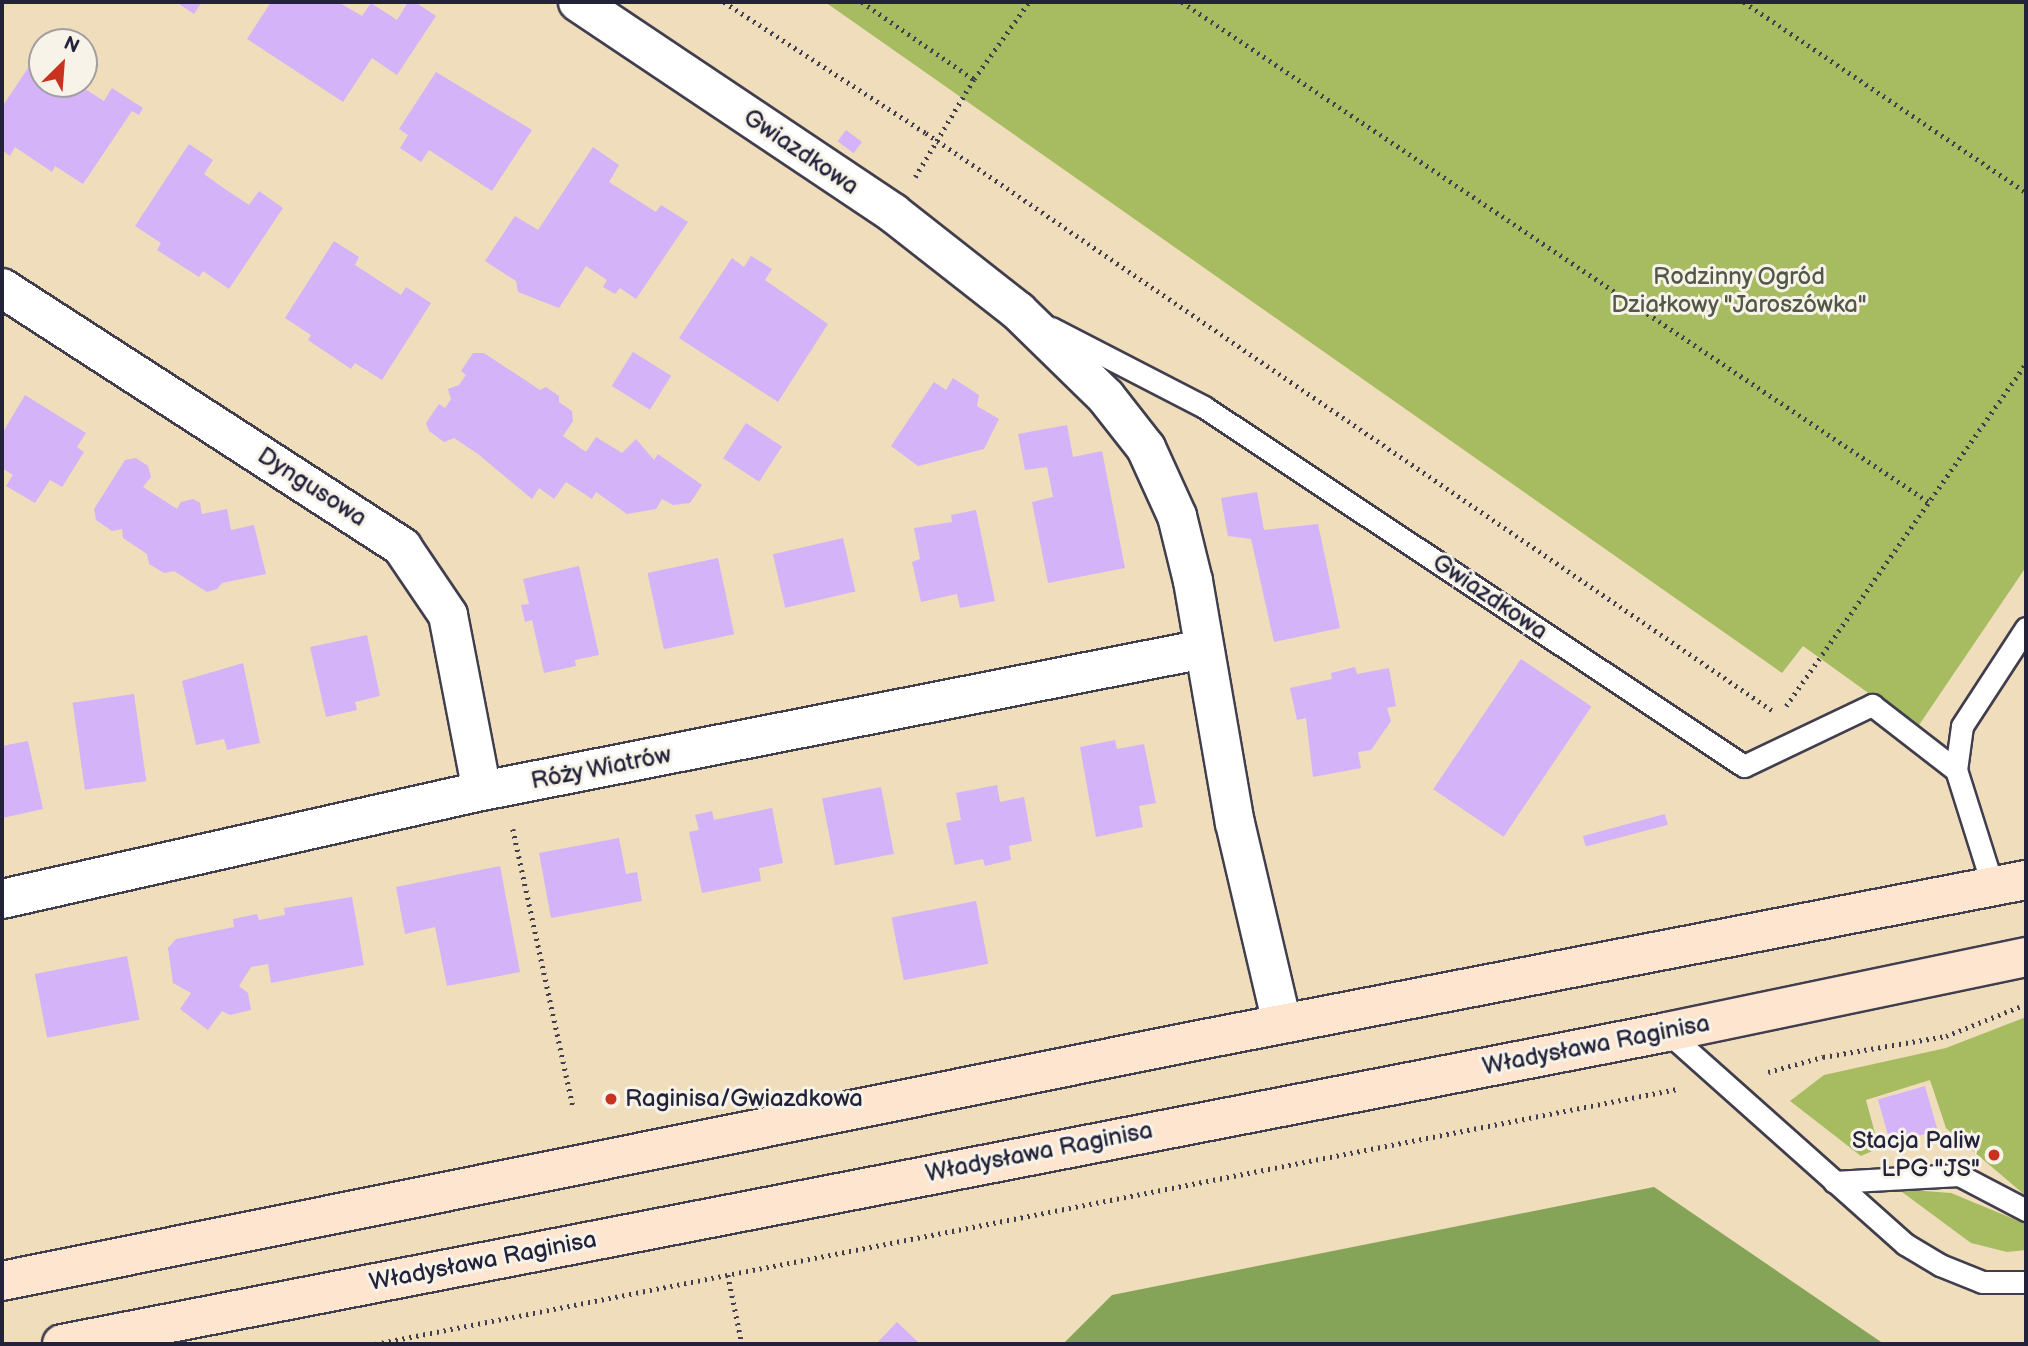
<!DOCTYPE html>
<meta charset="utf-8">
<style>
body{margin:0}
#map{position:relative;width:2028px;height:1346px;overflow:hidden;background:#f0ddbc;font-family:"Balsamiq Sans",sans-serif}
div>[style]{position:absolute}
.green>*{inset:0;background:#a7bc61}
.forest>*{inset:0;background:#85a457}
.building>*{inset:0;background:#d4b3f8;transform-origin:0 0}
.path>*{height:4.5px;margin-top:-2.25px;transform-origin:0;background:repeating-linear-gradient(90deg,#413e4e 0 2px,transparent 0 7px)}
.roads{filter:drop-shadow(2px 0 #413e4e) drop-shadow(-2px 0 #413e4e) drop-shadow(0 2px #413e4e) drop-shadow(0 -2px #413e4e)}
.service>*{height:21px;margin:-10.5px;padding:0 10.5px;transform-origin:10.5px;border-radius:10.5px;background:#fff}
.minor>*{height:38px;margin:-19px;padding:0 19px;transform-origin:19px;border-radius:19px;background:#fff}
.secondary>*{height:38px;margin:-19px;padding:0 19px;transform-origin:19px;border-radius:19px;background:#fde5d0}
.dots>*{width:19px;height:19px;translate:-50% -50%;box-sizing:border-box;border:4px solid #f7f3e8;border-radius:50%}
span{translate:-50% -50%;white-space:nowrap;text-align:center;line-height:1.15;-webkit-text-stroke:6px #f7f3e8;paint-order:stroke}
.street-label{font-size:24px;color:#22223b}
.park-label{font-size:24px;color:#515848}
.poi-label{font-size:24px;color:#22223b}
.left{translate:0 -50%;text-align:left}
.right{translate:-100% -50%;text-align:right}
.frame{position:absolute;inset:0;border:4px solid #22223b;pointer-events:none}
.north{position:absolute;left:28px;top:28px;width:70px;height:70px;box-sizing:border-box;background:#f7f3e8;border:2px solid #a29fa3;border-radius:50%;rotate:25deg;font-size:19px;font-weight:700;line-height:28px;text-align:center;color:#22223b}
.north::after{content:'';display:block;margin:auto;width:24px;height:32px;background:#c8321e;clip-path:polygon(50% 0,100% 100%,50% 72%,0 100%)}
</style>
<div id="map">
<div class="green">
<i style="clip-path:polygon(825px 2px,2026px 2px,2026px 567px,1917px 728px,1803px 646px,1782px 673px)"></i>
<i style="clip-path:polygon(2026px 1017px,2026px 1196px,1946px 1128px,1930px 1080px,1866px 1100px,1879px 1148px,1861px 1156px,1790px 1101px,1824px 1075px,1946px 1048px)"></i>
<i style="clip-path:polygon(1898px 1189px,1951px 1193px,2026px 1224px,2026px 1250px,2007px 1252px,1971px 1243px)"></i>
</div>
<div class="forest">
<i style="clip-path:polygon(1654px 1187px,1884px 1344px,1063px 1344px,1112px 1295px)"></i>
</div>
<div class="building">
<i style="clip-path:polygon(176px 2px,202px 2px,194px 14px)"></i>
<i style="clip-path:polygon(271px 2px,338px 2px,362px 16px,371px 3px,397px 20px,408px 2px,415px 2px,436px 16px,397px 75px,372px 58px,343px 102px,247px 39px)"></i>
<i style="clip-path:polygon(40px 50px,42px 84px,77px 84px,104px 101px,112px 88px,143px 108px,139px 115px,132px 111px,83px 184px,55px 166px,52px 172px,15px 147px,10px 156px,2px 150px,2px 107px)"></i>
<i style="clip-path:polygon(436px 72px,532px 130px,492px 191px,429px 150px,421px 162px,400px 148px,408px 135px,399px 129px)"></i>
<i style="left:846px;top:130px;width:20px;height:14px;rotate:37deg"></i>
<i style="clip-path:polygon(189px 144px,213px 160px,204px 174px,225px 189px,249px 205px,259px 191px,283px 208px,229px 289px,203px 271px,199px 277px,157px 250px,161px 243px,135px 226px)"></i>
<i style="clip-path:polygon(593px 147px,619px 165px,609px 182px,656px 212px,661px 205px,688px 222px,636px 299px,620px 288px,615px 294px,603px 287px,607px 280px,586px 266px,559px 308px,518px 292px,516px 281px,485px 261px,515px 216px,538px 230px)"></i>
<i style="clip-path:polygon(334px 241px,359px 257px,355px 265px,401px 295px,406px 287px,431px 303px,382px 380px,355px 363px,351px 369px,308px 340px,311px 335px,285px 318px)"></i>
<i style="clip-path:polygon(751px 256px,772px 269px,765px 280px,828px 324px,778px 402px,679px 338px,732px 258px,744px 267px)"></i>
<i style="left:633px;top:352px;width:45px;height:40px;rotate:32deg"></i>
<i style="clip-path:polygon(473px 353px,484px 353px,540px 390px,546px 387px,559px 396px,559px 402px,572px 411px,573px 421px,563px 436px,586px 452px,596px 437px,622px 453px,636px 439px,654px 460px,658px 454px,702px 485px,690px 503px,673px 505px,662px 499px,656px 509px,627px 514px,596px 492px,592px 499px,566px 482px,554px 499px,539px 488px,532px 499px,478px 454px,454px 438px,444px 442px,429px 431px,426px 423px,439px 404px,445px 408px,451px 399px,448px 389px,459px 385px,466px 375px,461px 371px)"></i>
<i style="clip-path:polygon(953px 378px,979px 395px,977px 406px,999px 419px,984px 449px,918px 466px,891px 446px,934px 382px,946px 390px)"></i>
<i style="clip-path:polygon(25px 395px,86px 433px,77px 447px,84px 452px,62px 487px,50px 480px,35px 503px,6px 486px,13px 475px,2px 468px,2px 434px)"></i>
<i style="left:746px;top:423px;width:43px;height:42px;rotate:33deg"></i>
<i style="clip-path:polygon(1067px 425px,1073px 457px,1102px 451px,1125px 568px,1048px 583px,1032px 502px,1053px 497px,1047px 467px,1025px 470px,1018px 434px)"></i>
<i style="clip-path:polygon(136px 458px,148px 466px,151px 477px,143px 487px,177px 509px,181px 502px,193px 499px,200px 503px,202px 514px,227px 509px,231px 530px,254px 525px,266px 574px,222px 583px,217px 589px,207px 592px,174px 571px,164px 573px,149px 564px,147px 554px,123px 538px,122px 529px,112px 531px,96px 520px,94px 509px,125px 460px)"></i>
<i style="clip-path:polygon(1257px 492px,1264px 530px,1318px 524px,1340px 628px,1274px 642px,1251px 539px,1228px 536px,1221px 498px)"></i>
<i style="clip-path:polygon(976px 510px,995px 601px,960px 608px,957px 594px,921px 602px,912px 562px,920px 559px,914px 528px,952px 522px,951px 515px)"></i>
<i style="left:843px;top:538px;width:55px;height:72px;rotate:77deg"></i>
<i style="left:718px;top:558px;width:78px;height:72px;rotate:78deg"></i>
<i style="clip-path:polygon(579px 566px,599px 655px,575px 660px,576px 666px,544px 673px,532px 620px,525px 622px,521px 605px,529px 604px,523px 579px)"></i>
<i style="clip-path:polygon(367px 635px,380px 696px,355px 702px,357px 710px,326px 717px,310px 647px)"></i>
<i style="left:1521px;top:659px;width:85px;height:157px;rotate:34deg"></i>
<i style="clip-path:polygon(243px 663px,260px 743px,227px 750px,224px 739px,196px 745px,182px 681px)"></i>
<i style="clip-path:polygon(1355px 667px,1357px 674px,1389px 668px,1396px 706px,1387px 708px,1391px 721px,1371px 750px,1358px 752px,1361px 768px,1313px 777px,1306px 718px,1297px 720px,1290px 688px,1332px 679px,1331px 673px)"></i>
<i style="left:134px;top:694px;width:88px;height:62px;rotate:82deg"></i>
<i style="clip-path:polygon(1115px 740px,1117px 749px,1144px 744px,1156px 803px,1139px 806px,1143px 827px,1096px 837px,1080px 747px)"></i>
<i style="clip-path:polygon(28px 741px,43px 809px,2px 818px,2px 746px)"></i>
<i style="clip-path:polygon(997px 785px,1000px 802px,1024px 797px,1032px 841px,1009px 846px,1011px 860px,985px 866px,983px 859px,955px 865px,946px 823px,961px 820px,956px 793px)"></i>
<i style="left:881px;top:787px;width:68px;height:60px;rotate:79deg"></i>
<i style="clip-path:polygon(772px 808px,783px 863px,759px 868px,761px 881px,702px 893px,689px 832px,699px 830px,695px 815px,712px 811px,714px 820px)"></i>
<i style="left:1665px;top:814px;width:11px;height:85px;rotate:75deg"></i>
<i style="clip-path:polygon(619px 838px,626px 874px,637px 872px,642px 901px,551px 918px,539px 853px)"></i>
<i style="clip-path:polygon(500px 866px,520px 972px,447px 986px,435px 927px,405px 934px,396px 887px)"></i>
<i style="clip-path:polygon(352px 897px,364px 965px,271px 983px,268px 964px,251px 967px,239px 986px,248px 993px,251px 1010px,230px 1015px,222px 1011px,208px 1030px,180px 1009px,191px 993px,173px 983px,168px 948px,176px 939px,234px 927px,233px 919px,257px 914px,259px 920px,285px 915px,284px 908px)"></i>
<i style="left:976px;top:901px;width:64px;height:86px;rotate:79deg"></i>
<i style="left:127px;top:956px;width:65px;height:94px;rotate:79deg"></i>
<i style="left:1925px;top:1086px;width:46px;height:49px;rotate:74deg"></i>
<i style="clip-path:polygon(897px 1322px,920px 1344px,876px 1344px)"></i>
</div>
<div class="path">
<i style="left:724px;top:2px;width:241px;rotate:33deg"></i>
<i style="left:926px;top:133px;width:1025px;rotate:34.31deg"></i>
<i style="left:862px;top:2px;width:135px;rotate:34.7deg"></i>
<i style="left:1182px;top:2px;width:899px;rotate:33.8deg"></i>
<i style="left:1744px;top:2px;width:340px;rotate:34deg"></i>
<i style="left:915px;top:177px;width:114px;rotate:-59deg"></i>
<i style="left:974px;top:79px;width:95px;rotate:-54.5deg"></i>
<i style="left:1786px;top:706px;width:419px;rotate:-55deg"></i>
<i style="left:513px;top:829px;width:284px;rotate:77.8deg"></i>
<i style="left:1768px;top:1072px;width:57px;rotate:-15.3deg"></i>
<i style="left:1823px;top:1057px;width:125px;rotate:-9.7deg"></i>
<i style="left:1946px;top:1036px;width:79px;rotate:-21.7deg"></i>
<i style="left:728px;top:1275px;width:70px;rotate:78.5deg"></i>
<i style="left:375px;top:1344px;width:1327px;rotate:-11.08deg"></i>
</div>
<div class="roads">
<div class="service">
<i style="left:1051px;top:328px;width:172px;rotate:27.3deg"></i>
<i style="left:1204px;top:407px;width:648px;rotate:33.62deg"></i>
<i style="left:1744px;top:766px;width:142px;rotate:-25.5deg"></i>
<i style="left:1872px;top:705px;width:106px;rotate:37.7deg"></i>
<i style="left:1993px;top:887px;width:123px;rotate:-107.5deg"></i>
<i style="left:1956px;top:770px;width:44px;rotate:-82.2deg"></i>
<i style="left:1962px;top:726px;width:117px;rotate:-56.9deg"></i>
<i style="left:1667px;top:1032px;width:319px;rotate:41.7deg"></i>
<i style="left:1905px;top:1244px;width:41px;rotate:31deg"></i>
<i style="left:1940px;top:1265px;width:45px;rotate:22deg"></i>
<i style="left:1982px;top:1282px;width:44px"></i>
<i style="left:1834px;top:1182px;width:125px;rotate:-3.2deg"></i>
<i style="left:1959px;top:1175px;width:76px;rotate:27.6deg"></i>
</div>
<div class="minor">
<i style="left:578px;top:2px;width:379px;rotate:33.8deg"></i>
<i style="left:893px;top:213px;width:159px;rotate:38.1deg"></i>
<i style="left:1018px;top:311px;width:123px;rotate:44.3deg"></i>
<i style="left:1106px;top:397px;width:65px;rotate:51.9deg"></i>
<i style="left:1146px;top:448px;width:75px;rotate:65.5deg"></i>
<i style="left:1177px;top:516px;width:67px;rotate:76.2deg"></i>
<i style="left:1193px;top:581px;width:246px;rotate:80.2deg"></i>
<i style="left:1235px;top:823px;width:206px;rotate:76.8deg"></i>
<i style="left:2px;top:288px;width:477px;rotate:32.9deg"></i>
<i style="left:402px;top:547px;width:82px;rotate:55.9deg"></i>
<i style="left:448px;top:615px;width:179px;rotate:79.1deg"></i>
<i style="left:2px;top:899px;width:492px;rotate:-12.7deg"></i>
<i style="left:482px;top:791px;width:736px;rotate:-11.13deg"></i>
</div>
<div class="secondary">
<i style="left:2px;top:1281px;width:1206px;rotate:-11.38deg"></i>
<i style="left:1184px;top:1043px;width:858px;rotate:-10.96deg"></i>
<i style="left:62px;top:1344px;width:1635px;rotate:-11deg"></i>
<i style="left:1667px;top:1032px;width:367px;rotate:-11.8deg"></i>
</div>
</div>
<div class="dots">
<i style="left:611px;top:1099px;background:#c8321e"></i>
<i style="left:1994px;top:1155px;background:#c8321e"></i>
</div>
<div class="street-label">
<span style="left:801px;top:152px;rotate:34deg">Gwiazdkowa</span>
<span style="left:312px;top:487px;rotate:33deg">Dyngusowa</span>
<span style="left:1490px;top:597px;rotate:34deg">Gwiazdkowa</span>
<span style="left:601px;top:768px;rotate:-11deg">Róży Wiatrów</span>
<span style="left:1596px;top:1045px;rotate:-11deg">Władysława Raginisa</span>
<span style="left:1039px;top:1152px;rotate:-11deg">Władysława Raginisa</span>
<span style="left:483px;top:1261px;rotate:-11deg">Władysława Raginisa</span>
</div>
<div class="park-label">
<span style="left:1739px;top:291px">Rodzinny Ogród<br>Działkowy "Jaroszówka"</span>
</div>
<div class="poi-label">
<span class="left" style="left:625px;top:1099px">Raginisa/Gwiazdkowa</span>
<span class="right" style="left:1980px;top:1155px">Stacja Paliw<br>LPG "JS"</span>
</div>
<div class="frame"></div>
<div class="north">N</div>
</div>
